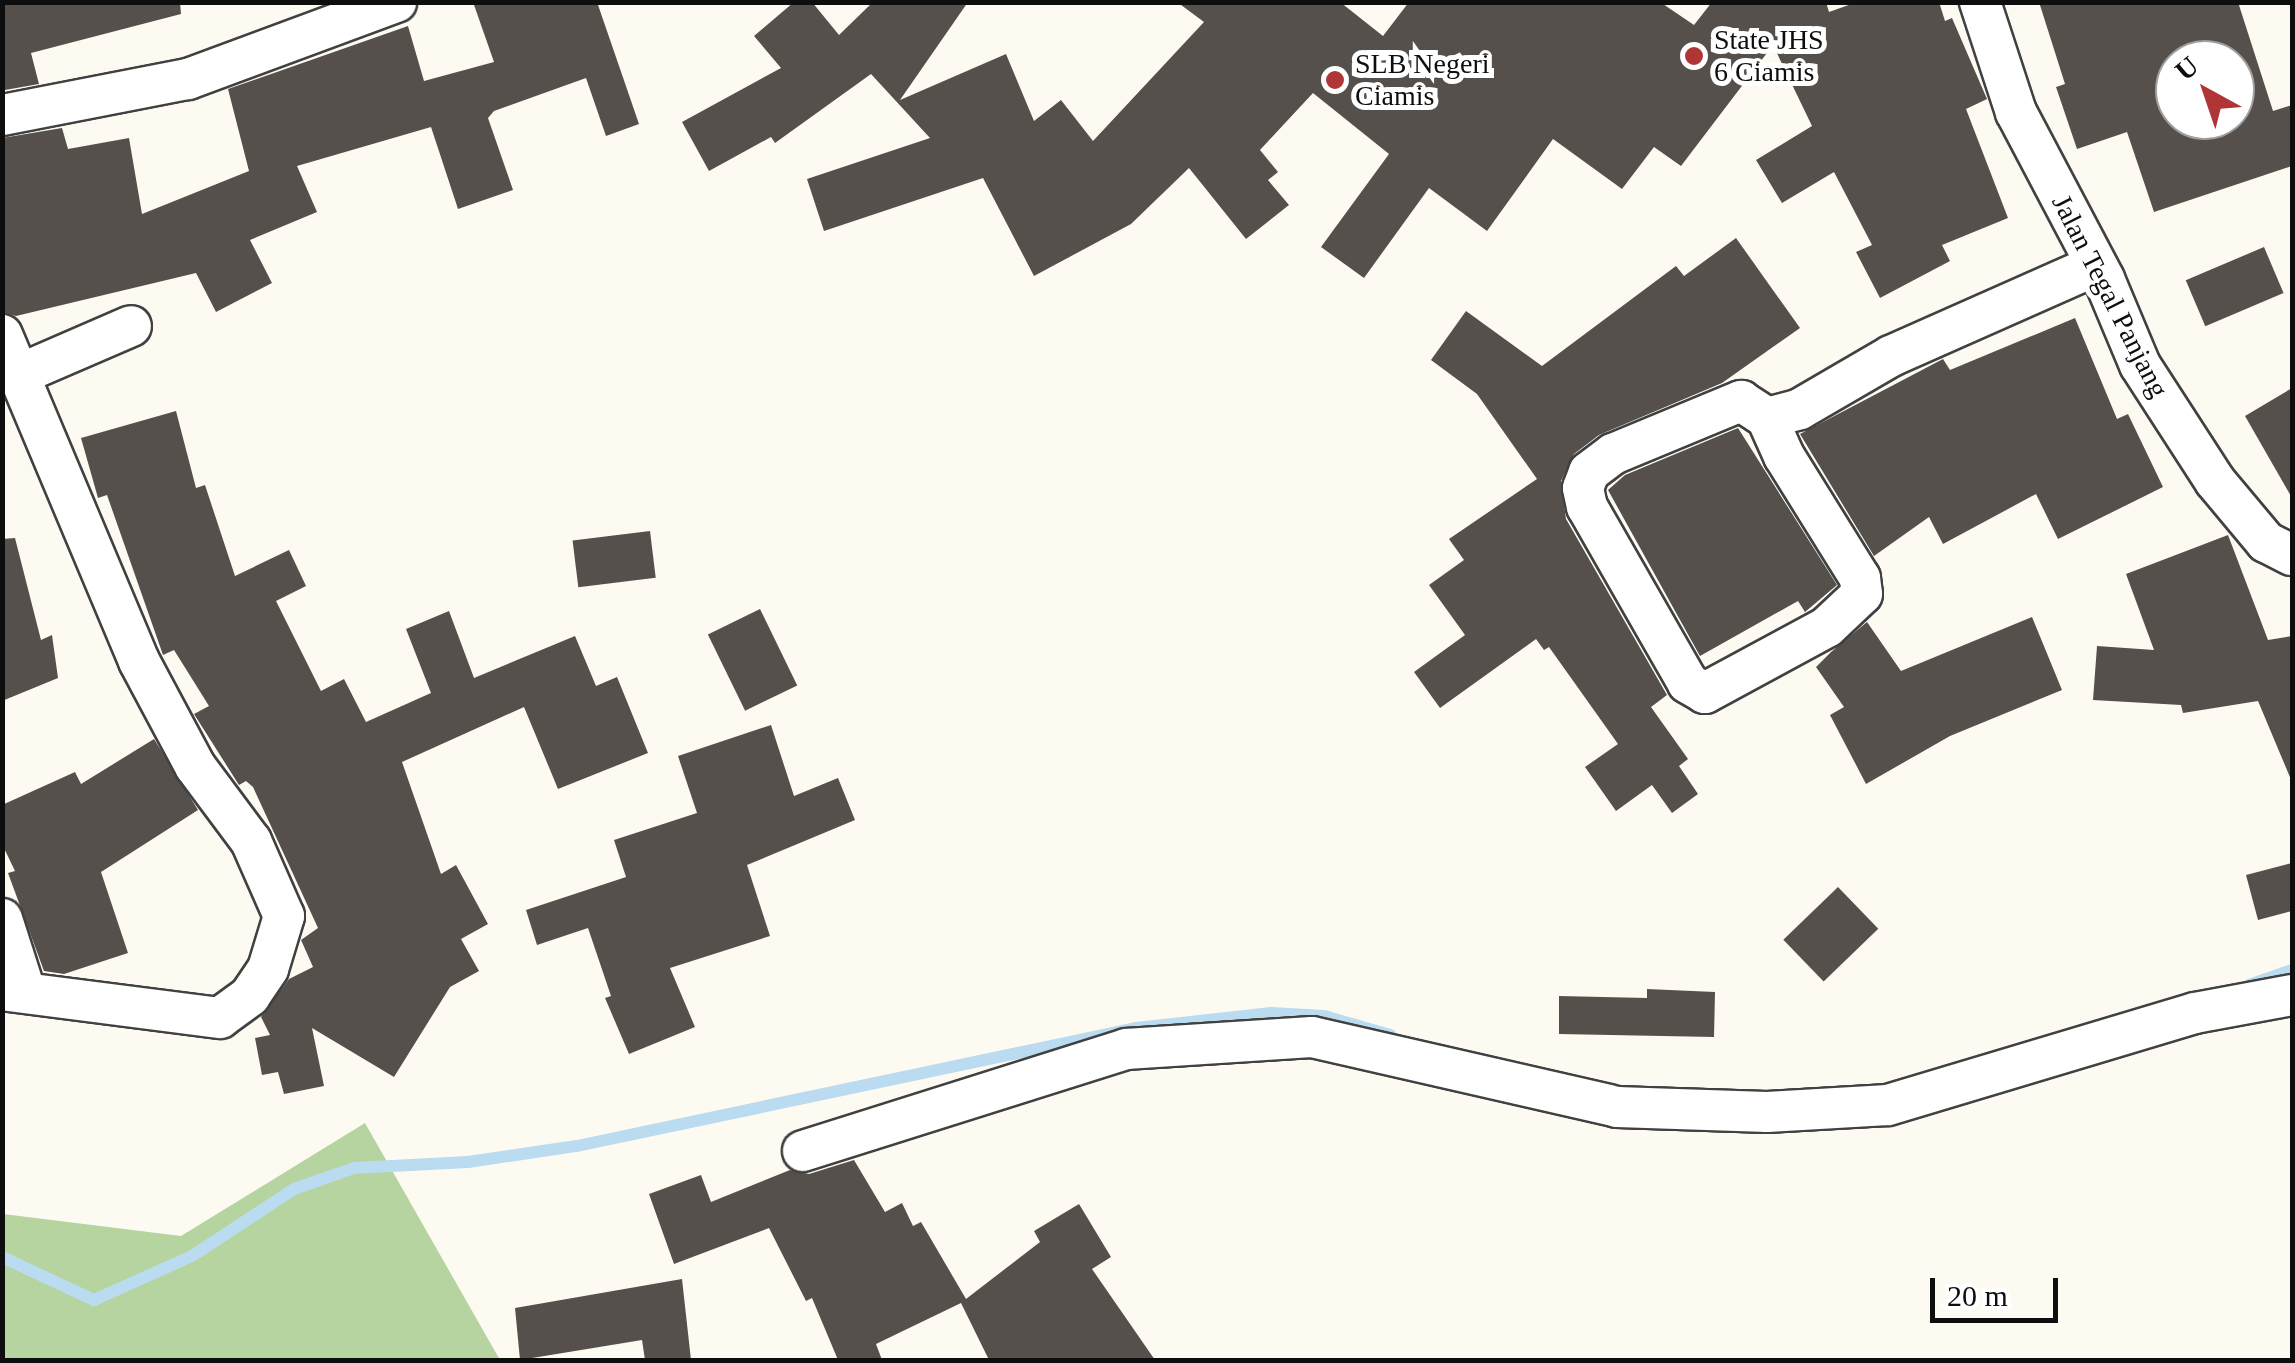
<!DOCTYPE html>
<style>
body{margin:0}
#map{position:relative;width:2295px;height:1363px;overflow:hidden;background:#fdfbf1;font-family:"Times New Roman",serif}
div>[style]{position:absolute}
.forest>*{inset:0;background:#b5d49f}
.stream>*{height:12px;margin:-6px;padding:0 6px;transform-origin:6px;border-radius:6px;background:#bbdbf0}
.building>*{inset:0;background:#56504c;transform-origin:0 0}
.roads{filter:drop-shadow(2px 0 #414141) drop-shadow(-2px 0 #414141) drop-shadow(0 2px #414141) drop-shadow(0 -2px #414141)}
.minor>*{height:40px;margin:-20px;padding:0 20px;transform-origin:20px;border-radius:20px;background:#fff}
.dots>*{width:28px;height:28px;translate:-50% -50%;box-sizing:border-box;border:5px solid #fff;border-radius:50%}
span{translate:-50% -50%;white-space:nowrap;text-align:center;line-height:1.15;-webkit-text-stroke:10px #fff;paint-order:stroke}
.poi-label{font-size:28px;color:#0e0e0e}
.left{translate:0 -50%;text-align:left}
.street-label{font-size:28px;color:#0e0e0e}
.frame{position:absolute;inset:0;border:5px solid #0e0e0e;pointer-events:none}
.north{position:absolute;left:2155px;top:40px;width:100px;height:100px;box-sizing:border-box;background:#fff;border:2px solid #9f9f9f;border-radius:50%;rotate:320deg;font-size:28px;font-weight:700;line-height:40px;text-align:center;color:#0e0e0e}
.north::after{content:'';display:block;margin:auto;width:35px;height:45px;background:#b03537;clip-path:polygon(50% 0,100% 100%,50% 72%,0 100%)}
.scale{position:absolute;left:1930px;top:1278px;width:128px;height:45px;box-sizing:border-box;border:5px solid #0e0e0e;border-top:0;padding-left:12px;font-size:30px;line-height:35px;white-space:nowrap;color:#0e0e0e;-webkit-text-stroke:8px #fff;paint-order:stroke}
</style>
<div id="map">
<div class="forest">
<i style="clip-path:polygon(365px 1123px,500px 1360px,3px 1360px,3px 1214px,181px 1236px)"></i>
</div>
<div class="stream">
<i style="left:2249px;top:985px;width:46px;rotate:-19.2deg"></i>
<i style="left:2px;top:1257px;width:102px;rotate:25.1deg"></i>
<i style="left:94px;top:1300px;width:107px;rotate:-24.2deg"></i>
<i style="left:192px;top:1256px;width:122px;rotate:-33.3deg"></i>
<i style="left:294px;top:1189px;width:64px;rotate:-19.3deg"></i>
<i style="left:354px;top:1168px;width:114px;rotate:-3deg"></i>
<i style="left:468px;top:1162px;width:110px;rotate:-8.4deg"></i>
<i style="left:577px;top:1146px;width:571px;rotate:-11.92deg"></i>
<i style="left:1136px;top:1028px;width:136px;rotate:-6.3deg"></i>
<i style="left:1271px;top:1013px;width:53px;rotate:3.2deg"></i>
<i style="left:1324px;top:1016px;width:69px;rotate:16.1deg"></i>
</div>
<div class="building">
<i style="clip-path:polygon(2px 2px,180px 2px,181px 14px,31px 53px,39px 84px,5px 90px)"></i>
<i style="clip-path:polygon(473px 2px,597px 2px,639px 124px,606px 136px,586px 78px,494px 111px,488px 118px,513px 190px,458px 209px,431px 127px,297px 166px,317px 212px,250px 240px,272px 283px,216px 312px,196px 273px,16px 316px,2px 312px,2px 138px,62px 128px,68px 149px,129px 138px,142px 214px,249px 171px,228px 89px,408px 26px,424px 81px,494px 62px)"></i>
<i style="clip-path:polygon(794px 2px,812px 2px,839px 35px,873px 2px,968px 2px,900px 100px,1006px 54px,1034px 121px,1061px 100px,1093px 141px,1204px 22px,1177px 2px,1340px 2px,1383px 36px,1409px 2px,1660px 2px,1694px 25px,1712px 2px,1826px 2px,1829px 12px,1857px 2px,1939px 2px,1945px 21px,1952px 18px,1987px 99px,1966px 109px,2008px 218px,1942px 245px,1950px 261px,1880px 298px,1856px 252px,1872px 245px,1834px 172px,1782px 203px,1756px 160px,1812px 126px,1773px 45px,1681px 166px,1654px 147px,1622px 189px,1553px 139px,1487px 231px,1429px 188px,1364px 278px,1321px 247px,1389px 154px,1313px 93px,1260px 150px,1278px 172px,1268px 180px,1289px 205px,1246px 239px,1189px 168px,1131px 224px,1034px 276px,983px 178px,824px 231px,807px 179px,930px 138px,871px 74px,775px 143px,771px 137px,709px 171px,682px 122px,781px 68px,754px 36px)"></i>
<i style="clip-path:polygon(evenodd,2039px 2px,2238px 2px,2273px 111px,2292px 105px,2292px 166px,2154px 212px,2127px 132px,2077px 149px,2056px 87px,2065px 84px,2039px 2px,2175px 60px,2235px 60px,2235px 120px,2175px 120px,2175px 60px)"></i>
<i style="clip-path:polygon(1736px 238px,1800px 328px,1722px 383px,1599px 435px,1574px 454px,1561px 481px,1566px 519px,1667px 695px,1651px 707px,1688px 759px,1679px 766px,1698px 794px,1672px 813px,1652px 785px,1616px 811px,1585px 767px,1618px 744px,1549px 647px,1544px 650px,1536px 639px,1440px 708px,1414px 672px,1465px 635px,1429px 585px,1464px 560px,1449px 539px,1537px 479px,1477px 394px,1431px 360px,1466px 311px,1542px 366px,1676px 266px,1684px 276px)"></i>
<i style="left:2264px;top:247px;width:50px;height:85px;rotate:67deg"></i>
<i style="clip-path:polygon(2075px 318px,2117px 419px,2128px 414px,2163px 487px,2058px 539px,2036px 494px,1943px 544px,1929px 517px,1874px 556px,1800px 434px,1943px 359px,1950px 370px)"></i>
<i style="clip-path:polygon(2292px 388px,2292px 498px,2245px 416px)"></i>
<i style="clip-path:polygon(176px 411px,196px 488px,205px 485px,235px 576px,289px 550px,306px 586px,276px 601px,321px 691px,344px 679px,366px 722px,431px 693px,406px 629px,449px 611px,474px 678px,575px 636px,596px 686px,617px 677px,648px 753px,558px 789px,524px 707px,402px 762px,441px 874px,456px 865px,488px 924px,461px 939px,479px 971px,450px 987px,394px 1077px,312px 1028px,324px 1086px,284px 1094px,278px 1072px,262px 1075px,255px 1038px,270px 1035px,261px 1017px,289px 979px,313px 967px,301px 940px,318px 928px,253px 787px,246px 781px,239px 785px,194px 714px,209px 706px,174px 650px,163px 655px,107px 495px,98px 498px,81px 438px)"></i>
<i style="clip-path:polygon(1738px 428px,1837px 585px,1805px 612px,1798px 601px,1700px 656px,1608px 490px,1625px 475px)"></i>
<i style="left:650px;top:531px;width:47px;height:78px;rotate:83deg"></i>
<i style="clip-path:polygon(2228px 535px,2268px 640px,2292px 636px,2292px 782px,2258px 701px,2183px 713px,2181px 705px,2093px 700px,2097px 646px,2154px 650px,2126px 574px)"></i>
<i style="clip-path:polygon(15px 538px,41px 640px,52px 635px,58px 678px,2px 701px,2px 539px)"></i>
<i style="left:760px;top:609px;width:85px;height:58px;rotate:64deg"></i>
<i style="clip-path:polygon(2032px 617px,2062px 690px,1950px 736px,1866px 784px,1830px 715px,1844px 707px,1816px 667px,1831px 652px,1867px 622px,1901px 671px)"></i>
<i style="clip-path:polygon(771px 725px,794px 796px,838px 778px,855px 820px,747px 865px,770px 936px,670px 968px,695px 1027px,629px 1054px,605px 998px,611px 996px,588px 928px,537px 945px,526px 910px,626px 877px,614px 840px,697px 813px,678px 756px)"></i>
<i style="clip-path:polygon(154px 739px,198px 810px,101px 872px,128px 953px,64px 974px,44px 971px,8px 873px,15px 871px,2px 844px,2px 805px,75px 772px,81px 784px)"></i>
<i style="clip-path:polygon(2292px 863px,2292px 911px,2258px 920px,2246px 875px)"></i>
<i style="left:1838px;top:887px;width:58px;height:76px;rotate:46deg"></i>
<i style="clip-path:polygon(1647px 989px,1715px 992px,1714px 1037px,1559px 1034px,1559px 996px,1647px 998px)"></i>
<i style="clip-path:polygon(854px 1160px,885px 1212px,902px 1203px,913px 1226px,921px 1222px,966px 1299px,1040px 1242px,1034px 1231px,1079px 1204px,1111px 1257px,1092px 1269px,1155px 1360px,989px 1360px,961px 1303px,876px 1344px,882px 1360px,838px 1360px,812px 1298px,806px 1301px,769px 1228px,674px 1264px,649px 1194px,701px 1175px,711px 1202px,790px 1170px,809px 1174px)"></i>
<i style="clip-path:polygon(682px 1279px,691px 1360px,645px 1360px,642px 1340px,520px 1360px,515px 1308px)"></i>
</div>
<div class="roads">
<div class="minor">
<i style="left:1980px;top:2px;width:116px;rotate:71.9deg"></i>
<i style="left:2016px;top:112px;width:189px;rotate:62.2deg"></i>
<i style="left:2104px;top:279px;width:93px;rotate:67.3deg"></i>
<i style="left:2140px;top:365px;width:138px;rotate:57.1deg"></i>
<i style="left:2215px;top:481px;width:80px;rotate:50.1deg"></i>
<i style="left:2266px;top:542px;width:29px;rotate:27deg"></i>
<i style="left:2px;top:115px;width:189px;rotate:-11deg"></i>
<i style="left:188px;top:79px;width:222px;rotate:-20.3deg"></i>
<i style="left:2px;top:335px;width:354px;rotate:67.2deg"></i>
<i style="left:139px;top:661px;width:119px;rotate:61.9deg"></i>
<i style="left:195px;top:766px;width:94px;rotate:53.3deg"></i>
<i style="left:251px;top:841px;width:82px;rotate:66.3deg"></i>
<i style="left:284px;top:916px;width:55px;rotate:106.8deg"></i>
<i style="left:268px;top:969px;width:32px;rotate:124deg"></i>
<i style="left:250px;top:996px;width:37px;rotate:144deg"></i>
<i style="left:220px;top:1018px;width:220px;rotate:-172.7deg"></i>
<i style="left:18px;top:375px;width:123px;rotate:-23.4deg"></i>
<i style="left:1741px;top:401px;width:31px;rotate:33deg"></i>
<i style="left:1767px;top:418px;width:42px;rotate:65.9deg"></i>
<i style="left:1784px;top:456px;width:144px;rotate:58.1deg"></i>
<i style="left:1860px;top:578px;width:16px;rotate:83deg"></i>
<i style="left:1862px;top:594px;width:48px;rotate:136.7deg"></i>
<i style="left:1827px;top:627px;width:139px;rotate:151.6deg"></i>
<i style="left:1705px;top:693px;width:20px;rotate:-150deg"></i>
<i style="left:1688px;top:683px;width:203px;rotate:-119.8deg"></i>
<i style="left:1587px;top:507px;width:19px;rotate:-102deg"></i>
<i style="left:1583px;top:488px;width:17px;rotate:-69deg"></i>
<i style="left:1589px;top:472px;width:30px;rotate:-37deg"></i>
<i style="left:1613px;top:454px;width:139px;rotate:-22.5deg"></i>
<i style="left:1767px;top:418px;width:34px;rotate:-15deg"></i>
<i style="left:1800px;top:409px;width:105px;rotate:-30.2deg"></i>
<i style="left:1891px;top:356px;width:224px;rotate:-23.9deg"></i>
<i style="left:2px;top:919px;width:76px;rotate:72.3deg"></i>
<i style="left:803px;top:1151px;width:339px;rotate:-17.5deg"></i>
<i style="left:1126px;top:1049px;width:186px;rotate:-3.7deg"></i>
<i style="left:1312px;top:1037px;width:313px;rotate:12.9deg"></i>
<i style="left:1617px;top:1107px;width:150px;rotate:1.9deg"></i>
<i style="left:1767px;top:1112px;width:121px;rotate:-3.3deg"></i>
<i style="left:1888px;top:1105px;width:320px;rotate:-16.7deg"></i>
<i style="left:2195px;top:1013px;width:99px;rotate:-10.5deg"></i>
</div>
</div>
<div class="dots">
<i style="left:1694px;top:56px;background:#b03537"></i>
<i style="left:1335px;top:80px;background:#b03537"></i>
</div>
<div class="poi-label">
<span class="left" style="left:1714px;top:56px">State JHS<br>6 Ciamis</span>
<span class="left" style="left:1355px;top:80px">SLB Negeri<br>Ciamis</span>
</div>
<div class="street-label">
<span style="left:2110px;top:296px;rotate:63deg">Jalan Tegal Panjang</span>
</div>
<div class="frame"></div>
<div class="north">U</div>
<div class="scale">20 m</div>
</div>
